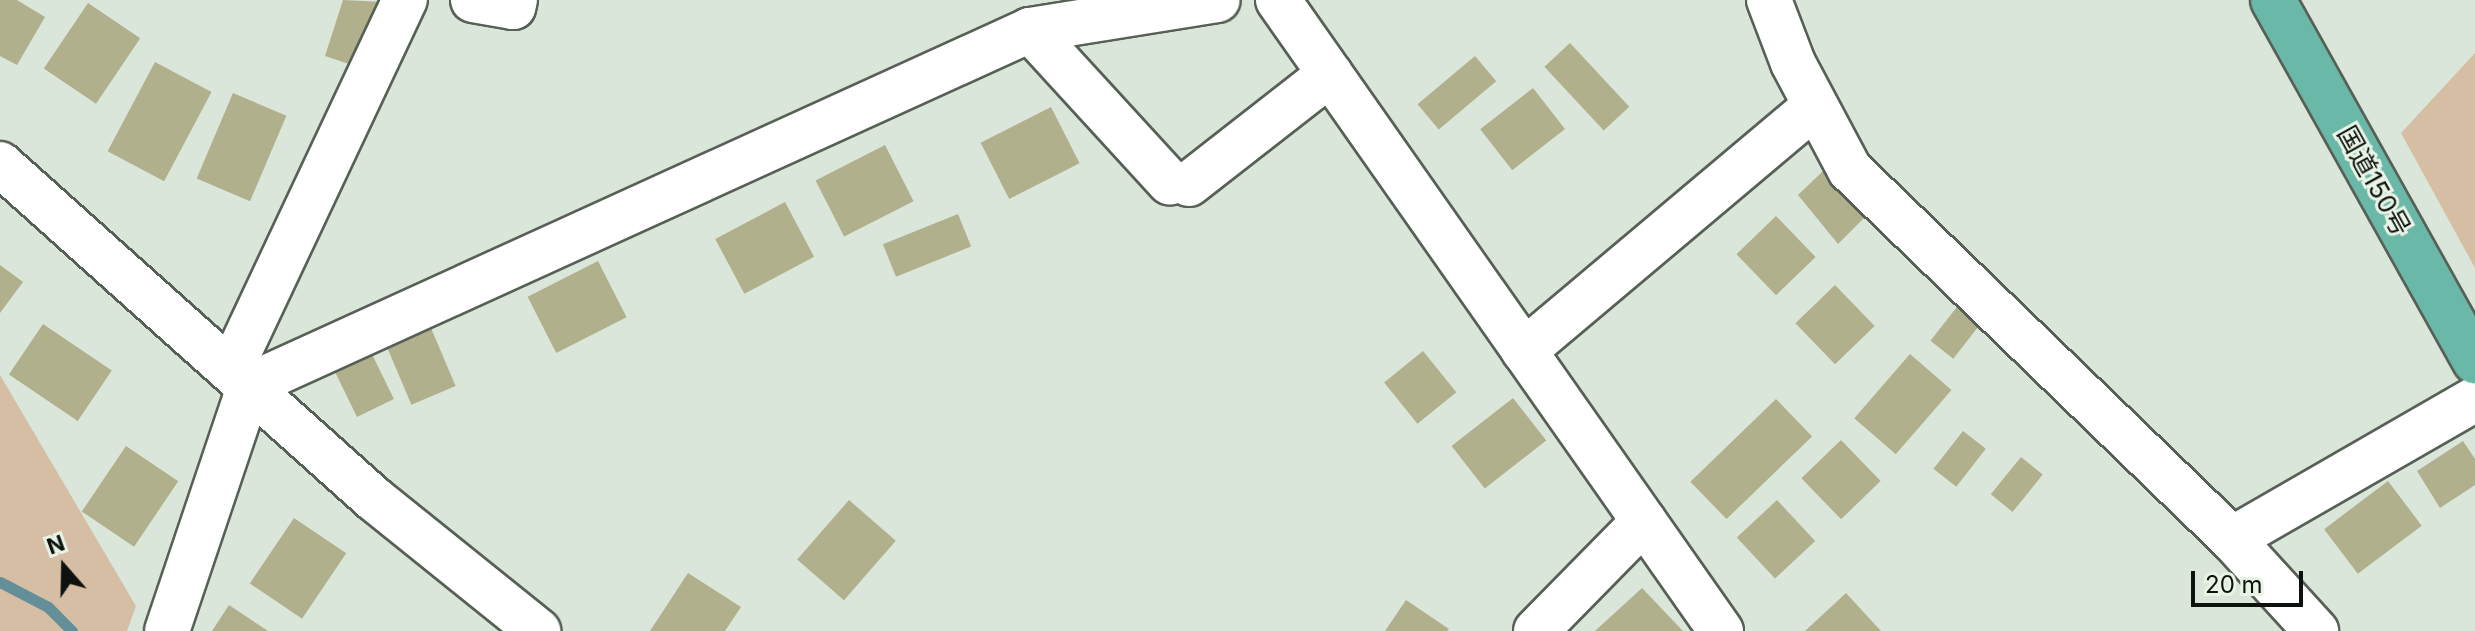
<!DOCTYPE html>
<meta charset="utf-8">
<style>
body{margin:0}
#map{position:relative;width:2475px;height:631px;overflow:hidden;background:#dbe6da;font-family:Inter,"Noto Sans JP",sans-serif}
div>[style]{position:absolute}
.green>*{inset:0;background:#d5bea3}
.stream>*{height:11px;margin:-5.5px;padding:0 5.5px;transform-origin:5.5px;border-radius:5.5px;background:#648f98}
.building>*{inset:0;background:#b0b08c;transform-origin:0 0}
.roads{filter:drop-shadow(2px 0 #576056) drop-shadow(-2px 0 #576056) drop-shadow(0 2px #576056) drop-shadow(0 -2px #576056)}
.minor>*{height:44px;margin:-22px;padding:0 22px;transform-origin:22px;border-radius:22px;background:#fff}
.tertiary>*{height:44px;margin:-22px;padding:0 22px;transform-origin:22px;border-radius:22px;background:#fff}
.trunk>*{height:44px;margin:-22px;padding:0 22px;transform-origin:22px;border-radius:22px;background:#6ab8a7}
span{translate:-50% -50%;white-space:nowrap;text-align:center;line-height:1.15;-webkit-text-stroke:6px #e9f4e7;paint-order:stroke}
.street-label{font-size:26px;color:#0e120e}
.north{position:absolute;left:24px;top:527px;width:80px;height:80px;-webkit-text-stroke:6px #e9f4e7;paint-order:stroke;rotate:340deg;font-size:22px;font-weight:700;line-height:32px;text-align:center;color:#0e120e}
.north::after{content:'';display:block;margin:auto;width:28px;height:36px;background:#0e120e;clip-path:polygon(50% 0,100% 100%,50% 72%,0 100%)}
.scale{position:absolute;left:2191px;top:571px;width:112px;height:36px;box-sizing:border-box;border:4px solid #0e120e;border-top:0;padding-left:10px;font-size:24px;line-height:28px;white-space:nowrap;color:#0e120e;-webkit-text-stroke:6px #e9f4e7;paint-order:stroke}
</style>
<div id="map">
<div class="green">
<i style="clip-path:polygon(2475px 53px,2475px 268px,2401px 133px)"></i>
<i style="clip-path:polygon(0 375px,136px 606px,127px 631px,0 631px)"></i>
</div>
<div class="stream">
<i style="left:0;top:582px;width:54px;rotate:27.5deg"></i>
<i style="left:48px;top:607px;width:34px;rotate:45deg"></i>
</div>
<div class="building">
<i style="clip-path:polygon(0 0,17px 0,45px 17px,17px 65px,0 56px)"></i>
<i style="clip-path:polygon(343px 0,383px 2px,361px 68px,325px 56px)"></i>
<i style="left:88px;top:3px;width:63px;height:79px;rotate:34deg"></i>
<i style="left:1570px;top:43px;width:87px;height:35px;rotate:47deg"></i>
<i style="left:1475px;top:56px;width:33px;height:75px;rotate:50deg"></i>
<i style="left:155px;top:62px;width:64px;height:101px;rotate:28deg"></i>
<i style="left:1533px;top:88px;width:52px;height:67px;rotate:52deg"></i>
<i style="left:233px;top:93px;width:58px;height:93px;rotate:23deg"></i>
<i style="left:1051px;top:107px;width:63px;height:79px;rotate:63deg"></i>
<i style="left:885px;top:145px;width:63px;height:78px;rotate:63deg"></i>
<i style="clip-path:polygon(1823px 171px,1867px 215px,1838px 244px,1798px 195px)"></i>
<i style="left:785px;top:202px;width:62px;height:79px;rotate:62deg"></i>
<i style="left:958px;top:214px;width:35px;height:81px;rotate:68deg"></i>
<i style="left:1776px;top:216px;width:57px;height:55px;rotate:46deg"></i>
<i style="left:598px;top:261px;width:63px;height:79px;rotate:63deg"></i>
<i style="clip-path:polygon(0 265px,23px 282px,0 313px)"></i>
<i style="left:1835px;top:285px;width:57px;height:55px;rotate:46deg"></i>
<i style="left:1960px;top:303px;width:29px;height:48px;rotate:38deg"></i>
<i style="left:43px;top:324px;width:83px;height:61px;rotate:34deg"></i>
<i style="left:431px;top:328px;width:63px;height:48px;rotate:67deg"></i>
<i style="left:368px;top:346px;width:59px;height:41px;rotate:64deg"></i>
<i style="left:1423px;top:351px;width:53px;height:50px;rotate:51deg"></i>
<i style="left:1910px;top:354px;width:55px;height:85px;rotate:41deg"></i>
<i style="left:1513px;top:398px;width:54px;height:78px;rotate:52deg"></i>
<i style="left:1776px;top:399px;width:52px;height:119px;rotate:46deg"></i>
<i style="left:1963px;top:431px;width:29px;height:48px;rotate:38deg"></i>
<i style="left:1841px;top:440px;width:57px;height:55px;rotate:46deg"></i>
<i style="clip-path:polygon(2463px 441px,2475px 459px,2475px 485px,2440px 508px,2417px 471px)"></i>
<i style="left:126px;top:446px;width:63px;height:79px;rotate:34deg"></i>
<i style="left:2021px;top:457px;width:28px;height:48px;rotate:39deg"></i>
<i style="left:2388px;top:481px;width:56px;height:80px;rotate:53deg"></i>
<i style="left:849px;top:500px;width:62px;height:79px;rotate:41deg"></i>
<i style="left:1777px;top:500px;width:56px;height:55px;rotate:47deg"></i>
<i style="left:294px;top:518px;width:63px;height:79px;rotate:34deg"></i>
<i style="clip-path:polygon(688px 573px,741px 607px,725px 631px,650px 631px)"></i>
<i style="clip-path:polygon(1642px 588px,1683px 631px,1595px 631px)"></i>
<i style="clip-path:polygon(1846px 593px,1881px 631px,1805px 631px)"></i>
<i style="clip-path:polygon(1406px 600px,1449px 629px,1447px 631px,1385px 631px)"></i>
<i style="clip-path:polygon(229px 605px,268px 631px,212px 631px)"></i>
</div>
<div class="roads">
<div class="minor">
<i style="left:473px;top:0;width:41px;rotate:9.9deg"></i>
<i style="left:513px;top:7px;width:7px;rotate:-74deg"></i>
<i style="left:1278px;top:0;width:771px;rotate:54.93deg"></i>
<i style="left:1769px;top:0;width:67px;rotate:69.1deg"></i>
<i style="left:1793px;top:63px;width:121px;rotate:62deg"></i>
<i style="left:1850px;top:170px;width:531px;rotate:44.01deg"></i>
<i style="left:2232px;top:539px;width:125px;rotate:47.6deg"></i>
<i style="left:1030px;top:30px;width:207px;rotate:47.5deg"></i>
<i style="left:1189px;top:184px;width:179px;rotate:-38deg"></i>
<i style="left:1524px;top:351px;width:379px;rotate:-40.1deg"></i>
<i style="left:232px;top:367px;width:406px;rotate:-64.8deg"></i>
<i style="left:250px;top:385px;width:857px;rotate:-24.47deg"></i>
<i style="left:1030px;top:30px;width:190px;rotate:-9.1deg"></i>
<i style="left:2232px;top:539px;width:280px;rotate:-29.9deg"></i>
<i style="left:1536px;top:631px;width:154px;rotate:-45.5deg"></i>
</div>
<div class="tertiary">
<i style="left:0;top:164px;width:502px;rotate:41.85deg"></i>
<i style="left:374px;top:499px;width:211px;rotate:38.8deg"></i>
<i style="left:167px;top:631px;width:260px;rotate:-71.4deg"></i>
</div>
<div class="trunk">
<i style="left:2273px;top:0;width:414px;rotate:60.8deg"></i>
</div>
</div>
<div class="street-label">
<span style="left:2374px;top:181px;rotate:61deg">国道150号</span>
</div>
<div class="north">N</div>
<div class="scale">20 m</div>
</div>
